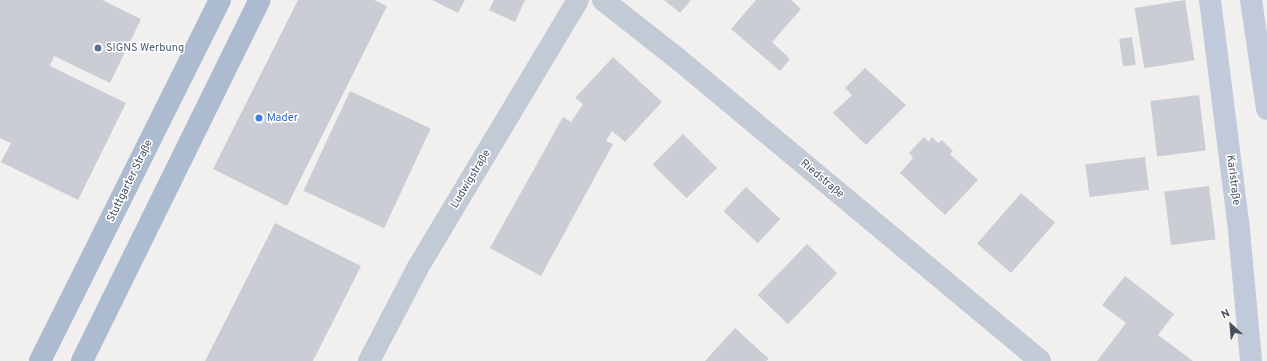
<!DOCTYPE html>
<meta charset="utf-8">
<style>
body{margin:0}
#map{position:relative;width:1267px;height:361px;overflow:hidden;background:#f2efef;font-family:Overpass,sans-serif}
div>[style]{position:absolute}
.building>*{inset:0;background:#cbcdd5;transform-origin:0 0}
.minor>*{height:22px;margin:-11px;padding:0 11px;transform-origin:11px;border-radius:11px;background:#c1cad5}
.secondary>*{height:22px;margin:-11px;padding:0 11px;transform-origin:11px;border-radius:11px;background:#c0cada}
.primary>*{height:22px;margin:-11px;padding:0 11px;transform-origin:11px;border-radius:11px;background:#acbbd0}
.dots>*{width:11px;height:11px;translate:-50% -50%;box-sizing:border-box;border:2px solid #fff;border-radius:50%}
span{translate:-50% -50%;white-space:nowrap;text-align:center;line-height:1.15;-webkit-text-stroke:3px #fff;paint-order:stroke}
.service-label{font-size:11px;color:#4e5e75}
.left{translate:0 -50%;text-align:left}
.shop-label{font-size:11px;color:#366cbe}
.street-label{font-size:11px;color:#45505e}
.north{position:absolute;left:1211px;top:305px;width:40px;height:40px;-webkit-text-stroke:3px #fff;paint-order:stroke;rotate:334deg;font-size:11px;font-weight:700;line-height:16px;text-align:center;color:#45505e}
.north::after{content:'';display:block;margin:auto;width:14px;height:18px;background:#45505e;clip-path:polygon(50% 0,100% 100%,50% 72%,0 100%)}
</style>
<div id="map">
<div class="building">
<i style="clip-path:polygon(0 0,102px 0,141px 19px,110px 83px,54px 56px,50px 66px,126px 103px,78px 200px,1px 162px,11px 143px,0 138px)"></i>
<i style="clip-path:polygon(298px 0,374px 0,387px 6px,287px 206px,213px 169px)"></i>
<i style="clip-path:polygon(432px 0,465px 0,458px 13px)"></i>
<i style="clip-path:polygon(494px 0,525px 0,515px 22px,489px 10px)"></i>
<i style="clip-path:polygon(664px 0,691px 0,680px 13px)"></i>
<i style="clip-path:polygon(756px 0,791px 0,801px 9px,772px 42px,790px 59px,780px 71px,731px 29px)"></i>
<i style="left:1185px;top:0;width:61px;height:51px;rotate:81deg"></i>
<i style="left:1132px;top:37px;width:28px;height:13px;rotate:82deg"></i>
<i style="clip-path:polygon(613px 57px,662px 102px,625px 142px,612px 131px,606px 141px,613px 144px,541px 276px,490px 248px,563px 117px,571px 122px,583px 104px,575px 98px)"></i>
<i style="clip-path:polygon(865px 68px,906px 105px,866px 145px,833px 113px,852px 95px,845px 88px)"></i>
<i style="left:350px;top:91px;width:89px;height:110px;rotate:25deg"></i>
<i style="left:1199px;top:95px;width:56px;height:49px;rotate:83deg"></i>
<i style="left:683px;top:134px;width:48px;height:43px;rotate:45deg"></i>
<i style="clip-path:polygon(924px 137px,929px 142px,932px 137px,938px 143px,942px 140px,953px 151px,950px 154px,978px 180px,945px 215px,900px 173px,913px 158px,909px 153px)"></i>
<i style="left:1145px;top:157px;width:33px;height:60px;rotate:83deg"></i>
<i style="left:1209px;top:186px;width:54px;height:45px;rotate:83deg"></i>
<i style="left:746px;top:187px;width:47px;height:33px;rotate:43deg"></i>
<i style="left:1021px;top:193px;width:45px;height:67px;rotate:41deg"></i>
<i style="clip-path:polygon(275px 223px,361px 266px,313px 361px,205px 361px)"></i>
<i style="left:807px;top:244px;width:42px;height:71px;rotate:44deg"></i>
<i style="clip-path:polygon(1125px 276px,1174px 314px,1158px 335px,1193px 361px,1097px 361px,1126px 323px,1102px 305px)"></i>
<i style="clip-path:polygon(735px 328px,769px 359px,766px 361px,705px 361px)"></i>
</div>
<div class="minor">
<i style="left:603px;top:0;width:95px;rotate:38.2deg"></i>
<i style="left:678px;top:59px;width:471px;rotate:39.8deg"></i>
<i style="left:369px;top:361px;width:104px;rotate:-62.4deg"></i>
<i style="left:417px;top:269px;width:313px;rotate:-59.1deg"></i>
</div>
<div class="secondary">
<i style="left:1210px;top:0;width:233px;rotate:82.8deg"></i>
<i style="left:1239px;top:231px;width:131px;rotate:84.7deg"></i>
<i style="left:1251px;top:0;width:110px;rotate:81.6deg"></i>
</div>
<div class="primary">
<i style="left:40px;top:361px;width:403px;rotate:-63.5deg"></i>
<i style="left:82px;top:361px;width:402px;rotate:-63.8deg"></i>
</div>
<div class="dots">
<i style="left:98px;top:48px;background:#5c6f8a"></i>
<i style="left:259px;top:118px;background:#3f7fe0"></i>
</div>
<div class="service-label">
<span class="left" style="left:106px;top:48px">SIGNS Werbung</span>
</div>
<div class="shop-label">
<span class="left" style="left:267px;top:118px">Mader</span>
</div>
<div class="street-label">
<span style="left:471px;top:179px;rotate:-59deg">Ludwigstraße</span>
<span style="left:822px;top:179px;rotate:40deg">Riedstraße</span>
<span style="left:1233px;top:180px;rotate:83deg">Karlstraße</span>
<span style="left:130px;top:181px;rotate:-64deg">Stuttgarter Straße</span>
</div>
<div class="north">N</div>
</div>
